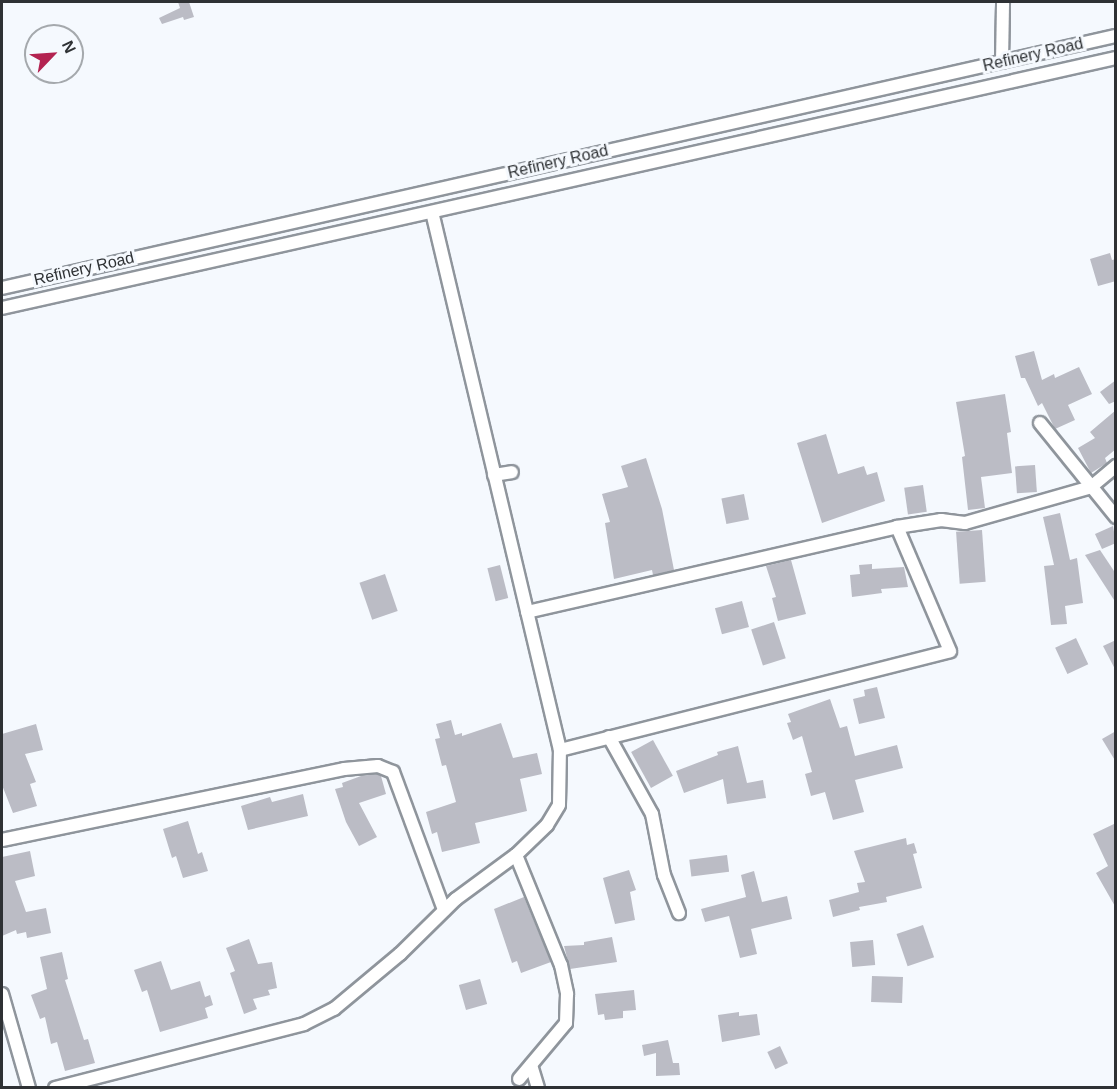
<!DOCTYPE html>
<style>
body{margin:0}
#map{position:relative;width:1117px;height:1089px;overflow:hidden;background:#f5f9fe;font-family:Arial,sans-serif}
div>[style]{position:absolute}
.building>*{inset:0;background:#bbbcc5;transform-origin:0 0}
.roads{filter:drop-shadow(2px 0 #8f959c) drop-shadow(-2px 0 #8f959c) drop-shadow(0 2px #8f959c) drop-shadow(0 -2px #8f959c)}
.minor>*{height:12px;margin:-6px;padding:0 6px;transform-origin:6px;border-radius:6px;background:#fff}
span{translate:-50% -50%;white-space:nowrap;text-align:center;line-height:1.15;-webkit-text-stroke:6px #f5f9fe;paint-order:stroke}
.street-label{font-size:16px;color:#2e3134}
.frame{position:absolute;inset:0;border:3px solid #2e3134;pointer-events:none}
.north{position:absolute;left:24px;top:24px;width:60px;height:60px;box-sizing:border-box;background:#f5f9fe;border:2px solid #a5a9ad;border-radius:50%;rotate:65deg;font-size:16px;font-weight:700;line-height:24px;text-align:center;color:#2e3134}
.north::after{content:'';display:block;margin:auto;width:21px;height:27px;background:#b32351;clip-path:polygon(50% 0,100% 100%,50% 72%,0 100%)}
</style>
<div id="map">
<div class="building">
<i style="clip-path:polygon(178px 2px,189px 2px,194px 17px,184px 20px,183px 17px,162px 24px,159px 18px,180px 8px)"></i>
<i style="clip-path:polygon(1110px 253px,1112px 260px,1116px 259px,1116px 281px,1098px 286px,1090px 259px)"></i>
<i style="clip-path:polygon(1034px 351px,1042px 380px,1054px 374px,1055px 378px,1079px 367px,1092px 394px,1068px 405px,1075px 420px,1055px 429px,1042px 403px,1038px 406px,1025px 378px,1021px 378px,1015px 356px)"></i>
<i style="clip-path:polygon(1116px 380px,1116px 401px,1109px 404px,1100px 392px)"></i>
<i style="clip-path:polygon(1005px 394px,1011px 432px,1007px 433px,1012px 473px,981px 477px,985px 508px,968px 510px,962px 457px,965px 456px,956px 402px)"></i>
<i style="clip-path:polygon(1116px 410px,1116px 449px,1105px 458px,1107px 463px,1091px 473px,1078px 448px,1095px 438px,1090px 432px)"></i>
<i style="clip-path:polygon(826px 434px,838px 474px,864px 466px,867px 475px,877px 472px,885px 501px,822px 523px,797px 443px)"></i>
<i style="clip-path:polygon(646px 458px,662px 509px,674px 570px,653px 575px,652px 570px,614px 579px,605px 523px,610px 522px,602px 494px,628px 487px,621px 466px)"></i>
<i style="left:1035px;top:465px;width:27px;height:20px;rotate:86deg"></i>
<i style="left:923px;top:485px;width:27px;height:19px;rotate:82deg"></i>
<i style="left:744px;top:494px;width:26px;height:23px;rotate:79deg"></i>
<i style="clip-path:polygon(1060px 513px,1070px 560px,1077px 558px,1083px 603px,1065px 606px,1067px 624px,1051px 625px,1044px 566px,1054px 565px,1043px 517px)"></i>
<i style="clip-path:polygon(1113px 526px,1116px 543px,1102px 549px,1095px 534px)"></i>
<i style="left:982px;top:530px;width:52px;height:26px;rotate:86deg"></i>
<i style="clip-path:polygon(1100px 550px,1116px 574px,1116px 603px,1085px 555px)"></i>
<i style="clip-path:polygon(791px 560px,806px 614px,778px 621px,772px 598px,776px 597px,766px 566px)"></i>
<i style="clip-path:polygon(872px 564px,872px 569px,904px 567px,908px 587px,881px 589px,882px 593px,852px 597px,850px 575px,860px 574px,859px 565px)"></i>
<i style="left:500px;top:565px;width:34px;height:13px;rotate:76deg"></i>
<i style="left:385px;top:574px;width:39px;height:27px;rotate:71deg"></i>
<i style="left:742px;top:601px;width:27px;height:28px;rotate:75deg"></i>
<i style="left:774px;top:622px;width:38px;height:24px;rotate:72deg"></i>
<i style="left:1076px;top:638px;width:29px;height:23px;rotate:65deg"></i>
<i style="clip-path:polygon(1116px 640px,1116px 671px,1103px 646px)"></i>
<i style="clip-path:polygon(877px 687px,885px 718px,859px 724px,853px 699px,865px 696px,864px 690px)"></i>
<i style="clip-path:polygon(830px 699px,840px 728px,847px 726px,855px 756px,897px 745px,903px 768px,855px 780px,864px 812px,833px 820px,825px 792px,811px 796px,805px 774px,812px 772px,802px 736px,793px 740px,787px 723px,791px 722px,788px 714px)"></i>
<i style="clip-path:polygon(451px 720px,455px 735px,462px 733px,462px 736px,501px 723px,513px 758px,537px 753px,542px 774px,520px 779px,527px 811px,475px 823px,480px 843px,442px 852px,437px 832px,432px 834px,426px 812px,456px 802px,446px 765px,442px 766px,435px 739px,440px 738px,436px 724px)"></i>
<i style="clip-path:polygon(36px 724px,43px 750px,25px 754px,36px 782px,30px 784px,37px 806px,13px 813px,2px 785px,2px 734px)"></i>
<i style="clip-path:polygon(1116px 731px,1116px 762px,1102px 739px)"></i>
<i style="left:653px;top:740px;width:41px;height:25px;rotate:61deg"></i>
<i style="clip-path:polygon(738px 746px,747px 783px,763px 780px,766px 798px,727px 804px,723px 779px,684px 793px,676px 771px,718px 755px,717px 752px)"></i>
<i style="clip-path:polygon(377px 774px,381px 776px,386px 794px,359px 803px,377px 837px,359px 846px,346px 822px,335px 789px,343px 787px,342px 783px,361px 776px)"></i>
<i style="clip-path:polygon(303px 794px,308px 816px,248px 830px,241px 806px,270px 797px,272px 802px)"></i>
<i style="clip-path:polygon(188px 821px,198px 854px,202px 852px,208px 871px,183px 878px,176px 856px,172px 858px,163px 829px)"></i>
<i style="clip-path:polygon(1116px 823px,1116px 908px,1096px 873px,1108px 866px,1093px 834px)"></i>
<i style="clip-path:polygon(906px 838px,907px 845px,914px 843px,917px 853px,913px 854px,922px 888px,886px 897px,887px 902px,859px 907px,860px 910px,833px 917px,829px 900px,859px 892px,857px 883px,865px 882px,854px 851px)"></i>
<i style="clip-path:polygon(30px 851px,35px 876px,15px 881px,26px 912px,46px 908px,51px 933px,27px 938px,26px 932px,17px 934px,16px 930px,2px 936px,2px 857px)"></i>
<i style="left:727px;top:855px;width:17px;height:38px;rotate:83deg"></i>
<i style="clip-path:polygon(629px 870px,636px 890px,630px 892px,635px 920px,615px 924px,603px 878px)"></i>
<i style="clip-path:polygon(754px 871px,762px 902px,787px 896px,792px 919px,751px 929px,757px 954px,740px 958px,729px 916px,705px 922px,701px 909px,746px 897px,741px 875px)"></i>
<i style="clip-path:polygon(524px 897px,551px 962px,521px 973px,517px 961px,512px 963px,494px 909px)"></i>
<i style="left:923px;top:925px;width:34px;height:28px;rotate:71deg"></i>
<i style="clip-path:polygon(612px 937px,617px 962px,570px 969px,564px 946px,584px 945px,584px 942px)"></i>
<i style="clip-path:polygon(249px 939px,258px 964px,272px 962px,277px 988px,268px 990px,270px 995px,253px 999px,257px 1009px,244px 1014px,230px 973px,235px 971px,226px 948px)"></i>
<i style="left:873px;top:940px;width:25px;height:23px;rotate:85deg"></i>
<i style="clip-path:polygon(62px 952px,68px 979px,65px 980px,84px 1040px,88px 1039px,95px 1063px,65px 1071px,57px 1042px,51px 1044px,45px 1017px,40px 1019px,31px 995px,47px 989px,40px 957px)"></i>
<i style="clip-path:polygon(161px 961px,171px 990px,200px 981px,205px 997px,210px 995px,213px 1005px,205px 1008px,208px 1018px,160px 1032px,147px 990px,142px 992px,134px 970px)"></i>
<i style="left:872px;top:976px;width:31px;height:26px;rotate:2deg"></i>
<i style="left:480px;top:979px;width:26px;height:22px;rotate:74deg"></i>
<i style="clip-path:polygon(634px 990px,636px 1010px,623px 1011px,623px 1018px,605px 1020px,604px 1014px,598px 1015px,595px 994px)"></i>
<i style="clip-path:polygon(739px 1012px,739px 1016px,757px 1014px,760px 1035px,722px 1042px,718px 1015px)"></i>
<i style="clip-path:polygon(668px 1040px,673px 1063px,679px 1063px,680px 1075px,656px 1076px,656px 1053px,644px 1056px,642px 1045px)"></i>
<i style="left:780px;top:1046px;width:19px;height:14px;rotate:65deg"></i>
</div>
<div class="roads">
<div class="minor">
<i style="left:1002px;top:62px;width:60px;rotate:-89deg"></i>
<i style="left:2px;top:288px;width:1142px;rotate:-12.75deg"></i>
<i style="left:2px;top:308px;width:1142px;rotate:-12.65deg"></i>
<i style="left:1040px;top:423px;width:121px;rotate:51deg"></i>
<i style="left:494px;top:475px;width:18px;rotate:-9deg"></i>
<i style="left:527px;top:612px;width:380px;rotate:-12.9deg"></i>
<i style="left:897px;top:527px;width:45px;rotate:-9deg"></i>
<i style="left:941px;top:520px;width:24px;rotate:7deg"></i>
<i style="left:965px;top:523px;width:131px;rotate:-15.9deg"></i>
<i style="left:1091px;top:487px;width:33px;rotate:-40deg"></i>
<i style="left:609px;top:737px;width:88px;rotate:60.8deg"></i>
<i style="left:652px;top:814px;width:62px;rotate:78.9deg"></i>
<i style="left:664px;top:875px;width:41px;rotate:68.5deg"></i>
<i style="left:560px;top:750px;width:402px;rotate:-14.2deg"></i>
<i style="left:950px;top:651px;width:135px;rotate:-113.1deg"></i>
<i style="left:2px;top:840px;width:349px;rotate:-11.7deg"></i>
<i style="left:344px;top:769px;width:34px;rotate:-5deg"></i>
<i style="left:378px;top:766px;width:16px;rotate:22deg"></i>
<i style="left:393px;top:772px;width:147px;rotate:69.7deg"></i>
<i style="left:516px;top:855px;width:119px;rotate:67.8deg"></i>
<i style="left:561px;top:965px;width:30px;rotate:78deg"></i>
<i style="left:567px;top:994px;width:29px;rotate:92deg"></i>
<i style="left:566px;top:1023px;width:73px;rotate:130deg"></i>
<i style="left:2px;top:994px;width:98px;rotate:74deg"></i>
<i style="left:531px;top:1065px;width:24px;rotate:73deg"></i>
<i style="left:55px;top:1088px;width:257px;rotate:-14.4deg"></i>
<i style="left:304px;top:1024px;width:34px;rotate:-27deg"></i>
<i style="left:334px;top:1009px;width:86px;rotate:-39.8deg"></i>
<i style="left:400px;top:954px;width:78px;rotate:-44.5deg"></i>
<i style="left:456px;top:899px;width:74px;rotate:-36.3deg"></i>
<i style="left:516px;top:855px;width:43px;rotate:-44.1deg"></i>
<i style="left:547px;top:825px;width:23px;rotate:-59deg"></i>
<i style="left:559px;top:805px;width:55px;rotate:-89deg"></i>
<i style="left:560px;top:750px;width:553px;rotate:-103.38deg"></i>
</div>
</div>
<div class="street-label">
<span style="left:1033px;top:55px;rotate:-13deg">Refinery Road</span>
<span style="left:558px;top:162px;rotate:-13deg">Refinery Road</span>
<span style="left:84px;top:269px;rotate:-13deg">Refinery Road</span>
</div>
<div class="frame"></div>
<div class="north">N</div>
</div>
